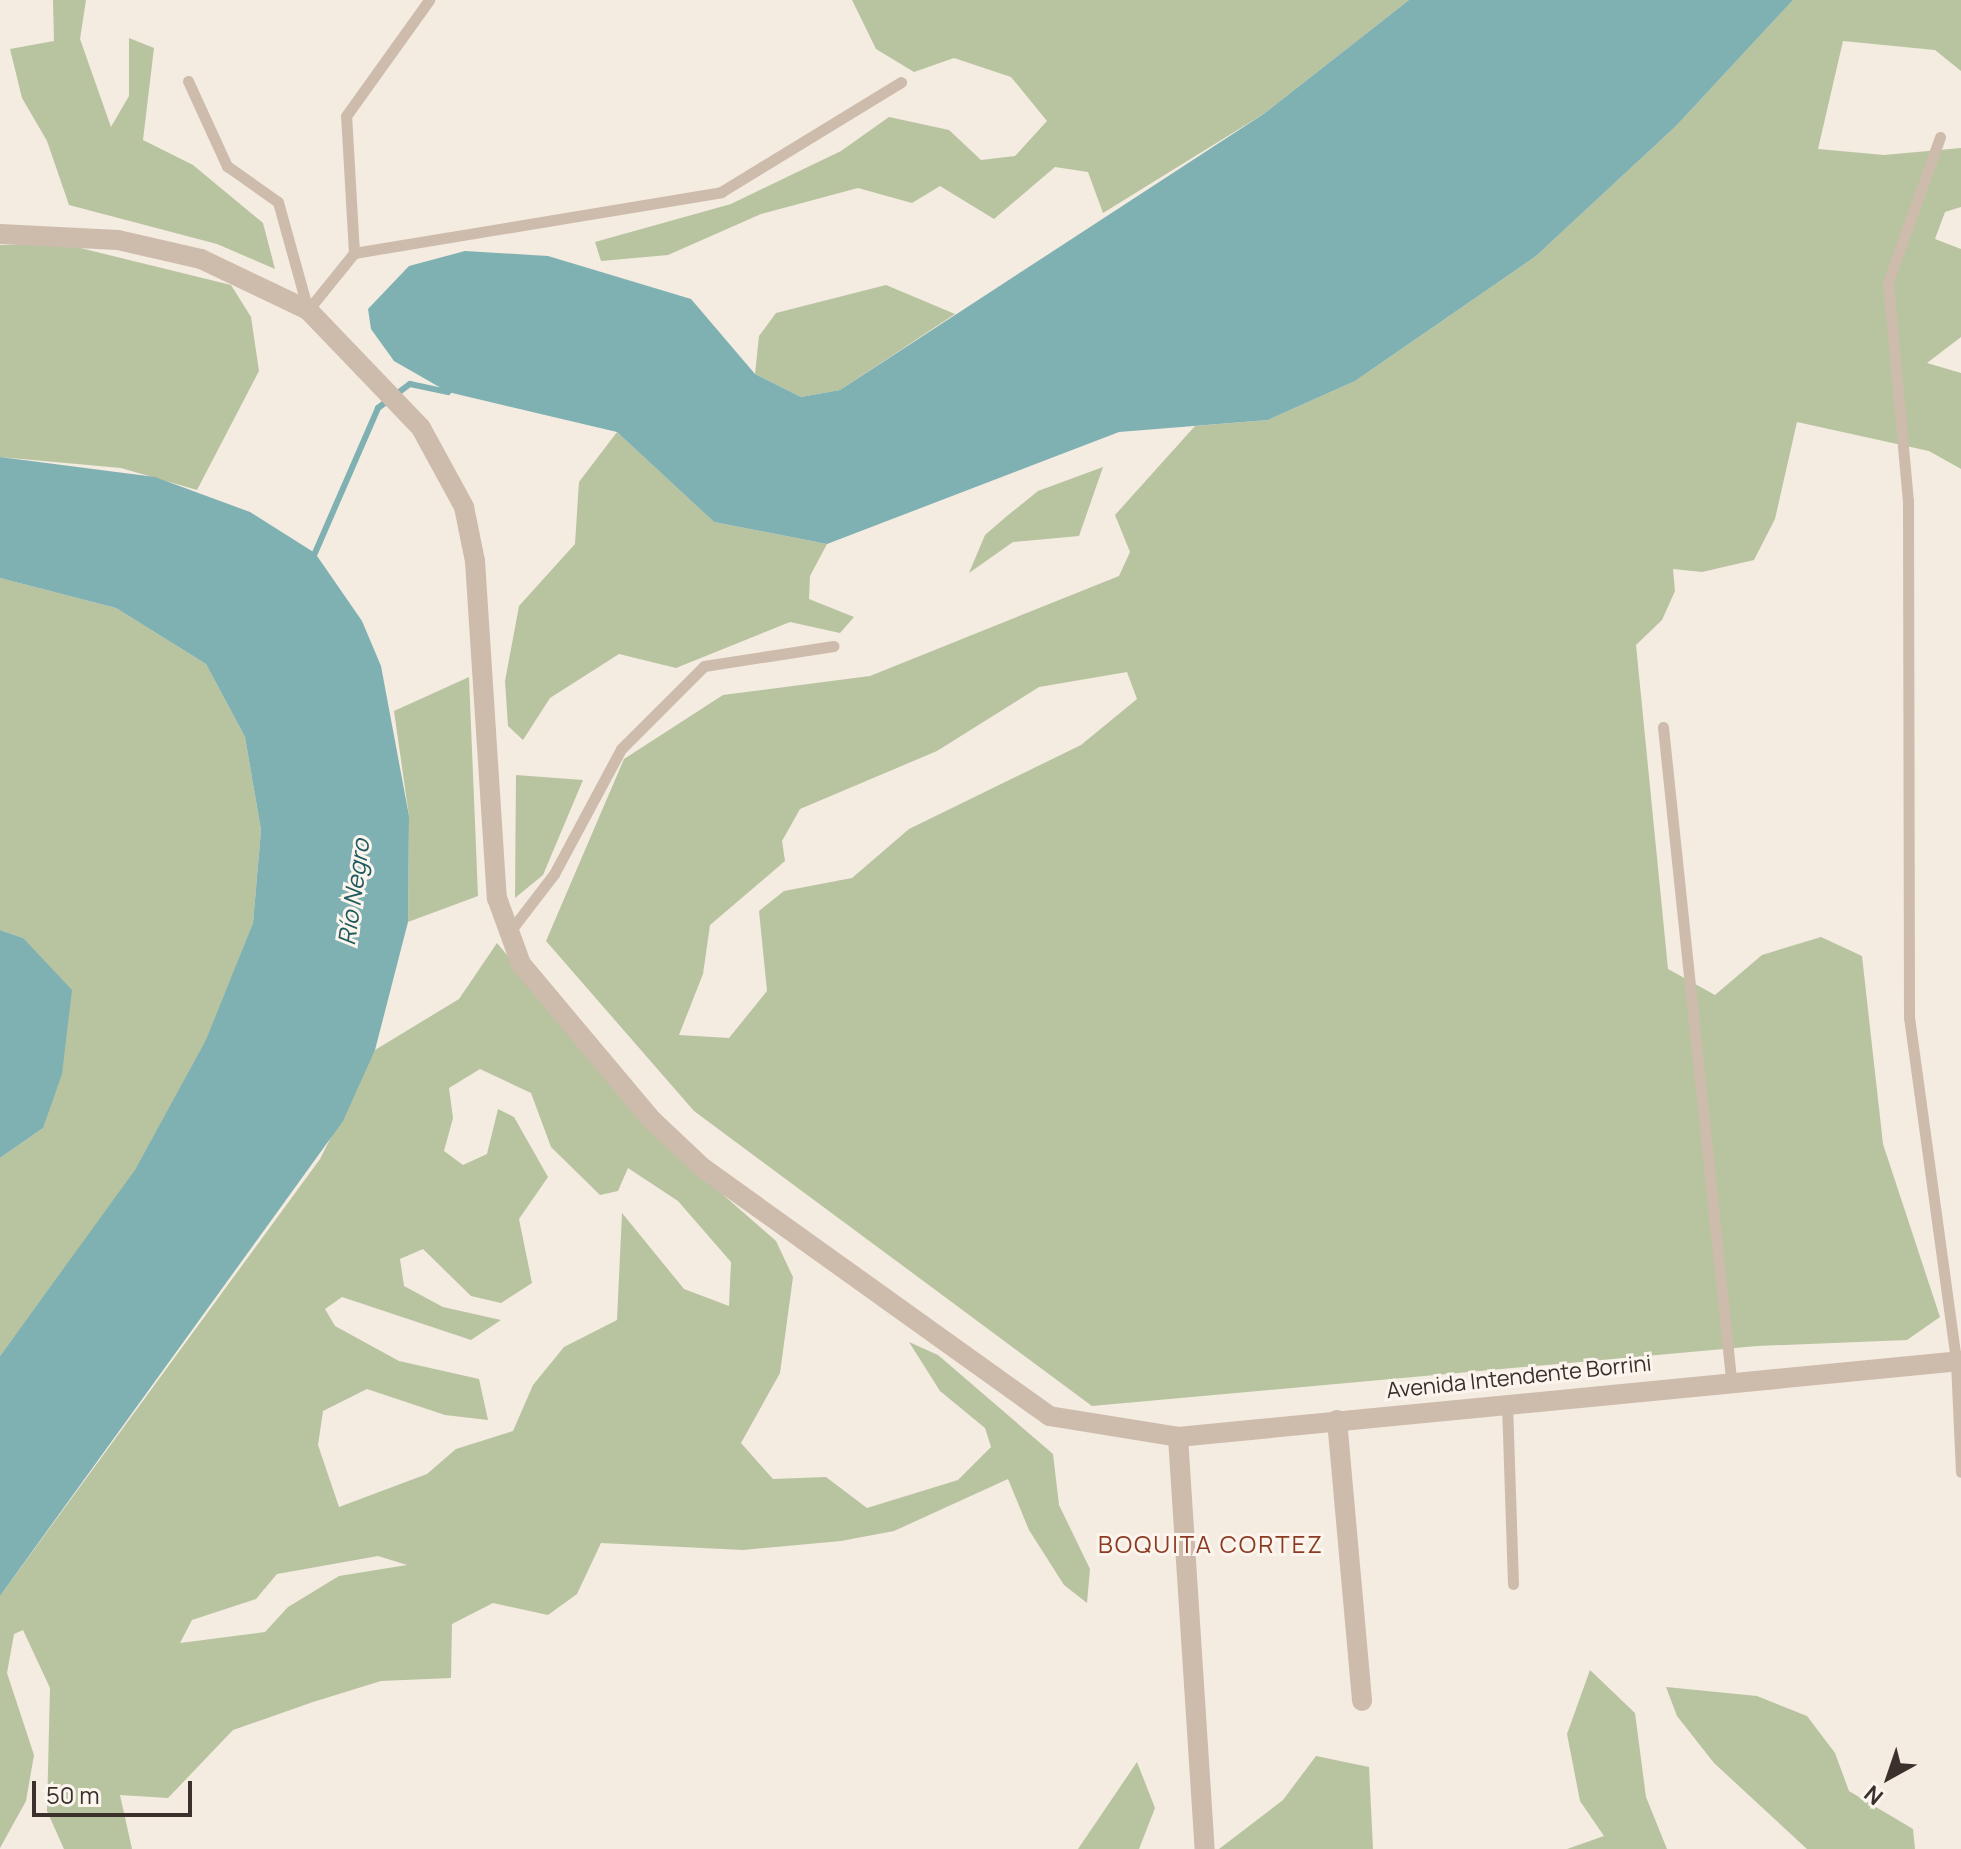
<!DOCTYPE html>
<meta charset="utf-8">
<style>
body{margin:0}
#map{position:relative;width:1961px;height:1849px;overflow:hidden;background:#f4ebe1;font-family:Manrope,sans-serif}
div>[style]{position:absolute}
.green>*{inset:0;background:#b8c4a0}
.water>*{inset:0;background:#7fb0b2}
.stream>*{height:6px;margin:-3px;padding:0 3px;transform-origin:3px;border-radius:3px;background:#7fb0b2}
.service>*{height:11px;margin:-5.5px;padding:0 5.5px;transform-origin:5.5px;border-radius:5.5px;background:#cdbbac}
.minor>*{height:20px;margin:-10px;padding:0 10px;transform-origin:10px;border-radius:10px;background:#cdbbac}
span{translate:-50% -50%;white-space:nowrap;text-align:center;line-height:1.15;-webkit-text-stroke:6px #fbf5ee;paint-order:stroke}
.street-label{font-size:22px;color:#3b302b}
.water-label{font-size:24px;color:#1f5a5e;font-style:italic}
.neighbourhood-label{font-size:24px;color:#8c3b22;letter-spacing:2px}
.north{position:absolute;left:1849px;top:1737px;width:80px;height:80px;-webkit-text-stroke:6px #fbf5ee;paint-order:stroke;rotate:220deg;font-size:22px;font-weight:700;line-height:32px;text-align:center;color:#3b302b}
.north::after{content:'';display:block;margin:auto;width:28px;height:36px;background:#3b302b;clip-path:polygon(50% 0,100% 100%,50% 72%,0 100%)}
.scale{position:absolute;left:32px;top:1781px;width:160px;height:36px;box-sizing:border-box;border:4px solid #3b302b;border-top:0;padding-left:10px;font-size:24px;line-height:28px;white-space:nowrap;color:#3b302b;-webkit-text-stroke:6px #fbf5ee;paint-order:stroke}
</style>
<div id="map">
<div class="green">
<i style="clip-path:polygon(53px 0,86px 0,80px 39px,111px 127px,129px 96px,129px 38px,154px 48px,143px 140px,193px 165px,263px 223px,275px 269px,217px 244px,69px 205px,47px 141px,22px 98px,10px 49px,54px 41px)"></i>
<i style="clip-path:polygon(852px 0,1409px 0,1265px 113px,1103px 213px,1088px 172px,1055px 167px,994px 219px,940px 186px,912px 203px,858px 188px,761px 214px,668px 255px,601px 261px,595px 242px,731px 204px,841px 151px,889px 117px,949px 130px,981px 160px,1015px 156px,1047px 121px,1011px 77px,954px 58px,914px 72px,876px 49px)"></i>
<i style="clip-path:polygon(evenodd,1793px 0,1961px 0,1961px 71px,1935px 50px,1843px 41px,1818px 149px,1884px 155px,1961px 148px,1961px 207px,1945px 212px,1935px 239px,1961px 249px,1961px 337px,1927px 363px,1961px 373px,1961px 469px,1929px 451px,1797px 422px,1775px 519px,1754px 560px,1702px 572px,1673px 569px,1675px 591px,1662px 620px,1636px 645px,1668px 969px,1715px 995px,1762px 955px,1821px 937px,1862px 956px,1883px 1144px,1940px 1317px,1907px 1340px,1757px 1346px,1092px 1406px,694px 1111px,546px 941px,624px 759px,723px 695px,870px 676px,1119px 576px,1130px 552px,1115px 515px,1195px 426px,1268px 420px,1355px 381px,1536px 256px,1676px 126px,1793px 0,1127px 672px,1137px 699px,1081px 745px,909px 829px,852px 878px,784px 891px,759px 911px,767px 991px,729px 1038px,679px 1035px,703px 974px,710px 925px,785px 861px,782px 841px,800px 809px,937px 751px,1039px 687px,1127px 672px)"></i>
<i style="clip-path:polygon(64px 244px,231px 285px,251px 317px,259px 371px,197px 490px,121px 468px,0 457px,0 245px)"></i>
<i style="clip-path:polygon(886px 285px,955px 314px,840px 390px,801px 397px,755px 374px,759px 336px,776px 313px)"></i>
<i style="clip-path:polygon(617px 432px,714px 522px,827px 544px,810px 576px,809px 599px,854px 617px,840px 633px,790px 622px,676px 668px,619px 654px,550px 698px,523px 740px,508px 726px,505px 681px,519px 606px,575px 544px,579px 482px)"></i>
<i style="clip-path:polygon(1103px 467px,1079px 536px,1013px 542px,969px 573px,985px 535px,1007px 516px,1038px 491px)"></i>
<i style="clip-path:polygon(0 578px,116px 608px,206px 664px,245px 737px,261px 830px,253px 923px,207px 1040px,136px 1170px,0 1356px,0 1158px,43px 1128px,23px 938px,0 930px)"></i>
<i style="clip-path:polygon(469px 677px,478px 896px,408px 922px,409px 816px,394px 711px)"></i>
<i style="clip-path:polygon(516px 775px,583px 780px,543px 875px,515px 898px)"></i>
<i style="clip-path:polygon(evenodd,497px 943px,658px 1138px,776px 1241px,793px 1277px,780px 1373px,741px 1443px,773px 1479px,826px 1477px,867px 1508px,958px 1480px,991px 1447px,985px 1428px,940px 1391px,909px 1342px,938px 1355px,1053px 1454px,1059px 1505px,1090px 1569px,1087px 1603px,1064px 1585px,1029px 1530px,1008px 1479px,894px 1531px,841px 1541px,743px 1550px,601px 1543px,577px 1594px,548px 1615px,493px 1603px,452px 1624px,451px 1678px,381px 1681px,313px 1702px,233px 1730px,168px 1798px,120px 1795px,132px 1849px,64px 1849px,47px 1811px,50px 1688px,23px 1630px,14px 1634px,7px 1673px,34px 1755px,26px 1801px,0 1848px,0 1596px,320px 1159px,375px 1050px,459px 999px,497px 943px,480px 1069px,531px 1093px,551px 1147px,600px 1195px,618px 1191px,628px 1168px,678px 1201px,731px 1262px,729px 1306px,684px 1289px,622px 1213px,617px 1320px,564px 1347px,533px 1385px,513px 1431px,456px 1449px,427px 1474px,339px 1507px,318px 1445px,323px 1411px,367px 1389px,445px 1415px,488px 1420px,479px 1379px,399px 1361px,335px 1326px,325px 1309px,342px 1297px,471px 1340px,501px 1320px,443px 1307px,404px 1286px,400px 1259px,423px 1249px,471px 1296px,501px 1303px,532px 1283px,519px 1219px,548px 1177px,514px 1117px,498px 1109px,487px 1154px,463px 1165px,444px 1151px,453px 1118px,449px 1088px,480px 1069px,497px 943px,378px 1556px,407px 1565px,339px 1576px,288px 1607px,265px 1632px,180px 1643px,192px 1620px,256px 1599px,277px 1574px,378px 1556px)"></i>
<i style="clip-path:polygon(1590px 1670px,1635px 1713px,1646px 1797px,1667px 1849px,1567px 1849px,1604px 1836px,1580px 1801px,1567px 1734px)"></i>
<i style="clip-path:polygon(1666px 1687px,1757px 1696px,1807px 1716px,1835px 1753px,1849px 1791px,1913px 1829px,1915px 1849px,1807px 1849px,1714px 1763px,1677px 1716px)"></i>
<i style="clip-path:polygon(1316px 1756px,1369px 1767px,1373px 1849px,1219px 1849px,1283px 1800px)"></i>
<i style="clip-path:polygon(1137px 1762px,1155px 1808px,1139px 1849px,1078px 1849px)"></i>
</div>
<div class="water">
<i style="clip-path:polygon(1409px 0,1793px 0,1676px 126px,1536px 256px,1355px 381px,1268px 420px,1119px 432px,827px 544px,714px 522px,617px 432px,448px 392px,394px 361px,371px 329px,368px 309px,409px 266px,465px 251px,548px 256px,691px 299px,755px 374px,801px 397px,840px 390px,1265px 113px)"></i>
<i style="clip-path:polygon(0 457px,155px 477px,250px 512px,315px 553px,362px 621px,381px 666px,409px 816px,408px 922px,375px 1050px,343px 1121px,0 1596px,0 1356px,135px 1170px,206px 1040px,253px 923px,261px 830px,245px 737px,206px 664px,116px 608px,0 578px)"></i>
<i style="clip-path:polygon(0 930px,23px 938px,72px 990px,62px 1074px,43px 1128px,0 1158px)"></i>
</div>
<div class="stream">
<i style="left:315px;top:553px;width:158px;rotate:-66.5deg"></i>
<i style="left:378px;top:408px;width:40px;rotate:-37deg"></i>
<i style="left:410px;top:384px;width:39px;rotate:12deg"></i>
</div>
<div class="service">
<i style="left:188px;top:81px;width:94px;rotate:65.4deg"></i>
<i style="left:227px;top:166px;width:62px;rotate:35.2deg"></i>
<i style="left:278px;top:202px;width:112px;rotate:74.5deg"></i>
<i style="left:308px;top:310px;width:73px;rotate:-51.1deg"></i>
<i style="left:354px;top:253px;width:372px;rotate:-9.4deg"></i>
<i style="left:721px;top:192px;width:211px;rotate:-31.4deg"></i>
<i style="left:1940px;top:137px;width:154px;rotate:109.7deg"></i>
<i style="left:1888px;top:282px;width:220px;rotate:84.8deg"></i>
<i style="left:1908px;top:501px;width:516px;rotate:89.89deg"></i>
<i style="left:1909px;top:1017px;width:348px;rotate:82.2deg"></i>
<i style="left:1956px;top:1362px;width:110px;rotate:87.4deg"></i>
<i style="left:354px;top:253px;width:137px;rotate:-93.3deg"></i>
<i style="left:346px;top:116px;width:143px;rotate:-54.4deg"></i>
<i style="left:1663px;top:727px;width:655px;rotate:84.04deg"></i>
<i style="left:508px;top:934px;width:76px;rotate:-52.5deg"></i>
<i style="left:554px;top:874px;width:142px;rotate:-61.8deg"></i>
<i style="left:621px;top:749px;width:117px;rotate:-45deg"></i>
<i style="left:704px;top:666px;width:131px;rotate:-8.8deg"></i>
<i style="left:1507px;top:1403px;width:181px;rotate:88.1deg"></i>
</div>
<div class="minor">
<i style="left:0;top:234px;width:118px;rotate:2.9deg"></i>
<i style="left:118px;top:240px;width:85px;rotate:12.9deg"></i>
<i style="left:201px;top:259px;width:119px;rotate:25.5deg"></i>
<i style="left:308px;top:310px;width:163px;rotate:46.2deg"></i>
<i style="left:421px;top:428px;width:90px;rotate:61.4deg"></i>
<i style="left:464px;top:507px;width:55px;rotate:78.5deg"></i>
<i style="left:475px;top:561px;width:338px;rotate:86.3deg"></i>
<i style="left:497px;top:898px;width:70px;rotate:70deg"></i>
<i style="left:521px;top:964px;width:202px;rotate:50deg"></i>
<i style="left:651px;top:1119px;width:71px;rotate:43.3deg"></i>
<i style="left:703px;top:1168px;width:426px;rotate:35.6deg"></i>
<i style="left:1049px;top:1416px;width:131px;rotate:9.2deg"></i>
<i style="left:1178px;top:1437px;width:787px;rotate:-5.54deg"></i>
<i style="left:1337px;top:1420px;width:282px;rotate:84.9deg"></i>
<i style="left:1178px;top:1437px;width:413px;rotate:86.3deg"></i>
</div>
<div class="street-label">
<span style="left:1519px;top:1377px;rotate:-6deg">Avenida Intendente Borrini</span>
</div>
<div class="water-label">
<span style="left:353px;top:892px;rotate:-82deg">Río Negro</span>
</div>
<div class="neighbourhood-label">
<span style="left:1211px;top:1544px">BOQUITA CORTEZ</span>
</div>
<div class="north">N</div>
<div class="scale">50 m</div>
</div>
